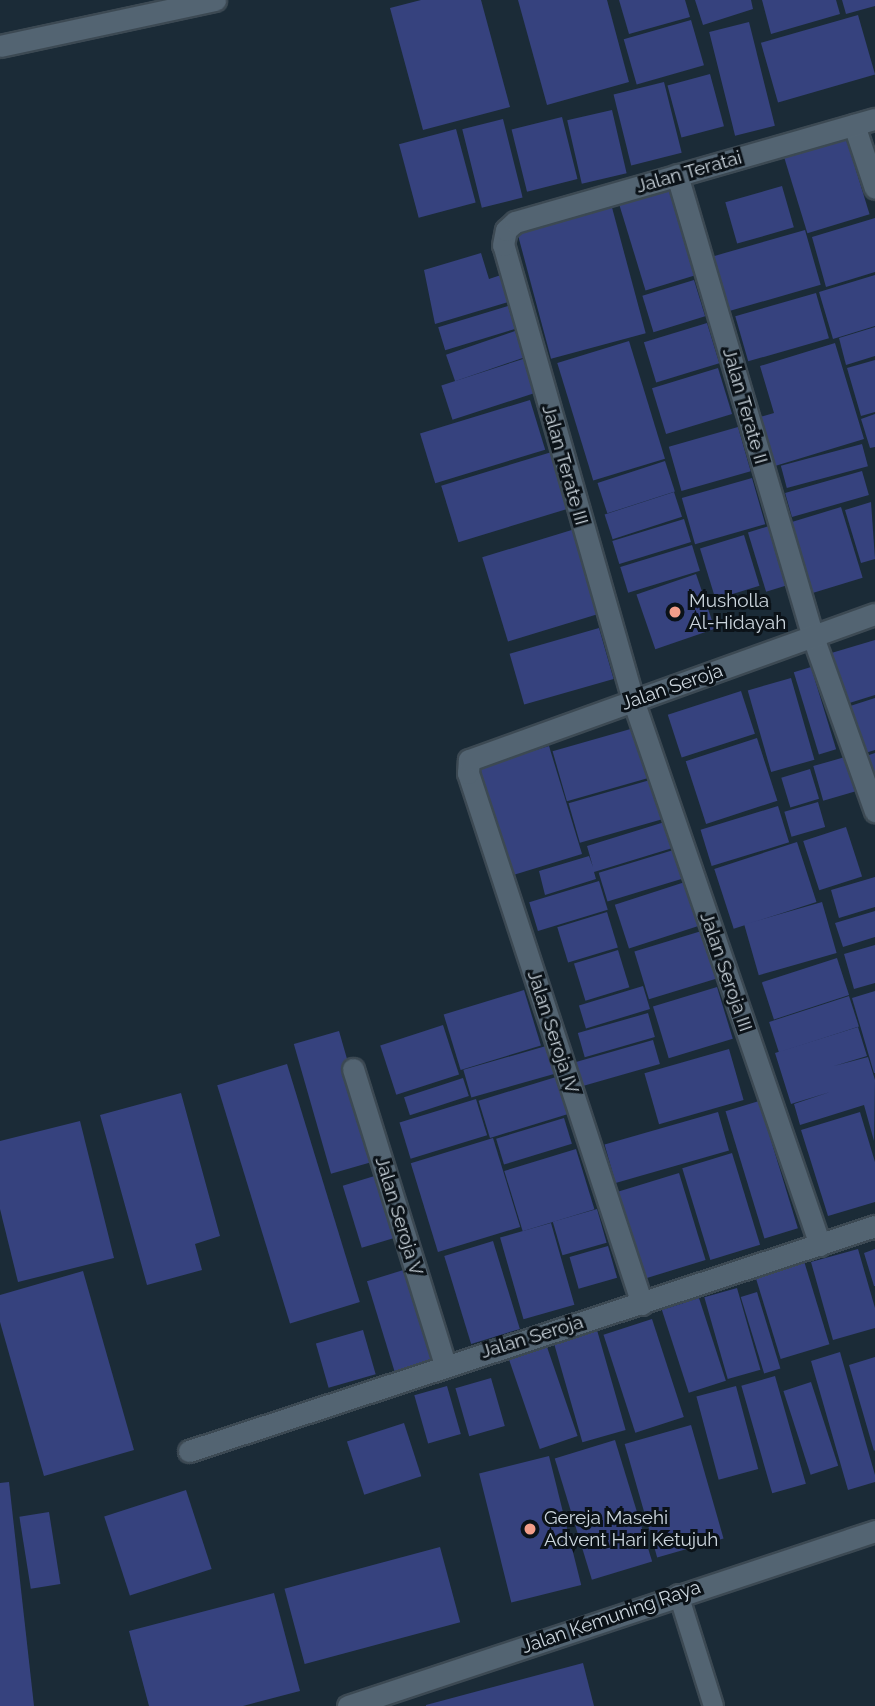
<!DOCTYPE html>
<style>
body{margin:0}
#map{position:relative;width:875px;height:1706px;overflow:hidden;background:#1b2b37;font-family:Raleway,sans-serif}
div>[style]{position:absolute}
.building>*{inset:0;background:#36427e;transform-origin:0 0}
.roads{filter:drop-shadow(2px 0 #3c4953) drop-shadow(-2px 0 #3c4953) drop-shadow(0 2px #3c4953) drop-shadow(0 -2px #3c4953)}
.lane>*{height:19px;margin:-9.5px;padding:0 9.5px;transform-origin:9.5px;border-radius:9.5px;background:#536472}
.street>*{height:21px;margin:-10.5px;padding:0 10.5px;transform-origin:10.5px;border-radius:10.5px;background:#536472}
.secondary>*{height:21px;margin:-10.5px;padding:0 10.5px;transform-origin:10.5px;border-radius:10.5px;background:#536472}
.dots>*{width:19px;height:19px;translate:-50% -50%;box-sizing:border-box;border:4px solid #0b1218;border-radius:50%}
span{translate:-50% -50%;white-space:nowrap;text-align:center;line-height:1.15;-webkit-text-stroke:6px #0b1218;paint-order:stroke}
.street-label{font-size:19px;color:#cbd5dd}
.poi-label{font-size:19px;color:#cbd5dd}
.left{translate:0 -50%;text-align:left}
</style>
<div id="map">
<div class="building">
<i style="clip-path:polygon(421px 0,481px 0,510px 107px,423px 130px,390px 8px)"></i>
<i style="clip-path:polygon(518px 0,607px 0,629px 82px,547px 105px)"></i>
<i style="clip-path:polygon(619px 0,685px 0,690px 17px,629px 34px)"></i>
<i style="clip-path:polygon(695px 0,751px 0,753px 9px,703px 25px)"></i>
<i style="clip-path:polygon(762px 0,836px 0,840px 14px,771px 34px)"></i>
<i style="clip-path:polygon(842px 0,875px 0,875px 6px,846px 14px)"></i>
<i style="left:858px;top:15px;width:62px;height:101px;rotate:74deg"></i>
<i style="left:691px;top:20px;width:47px;height:70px;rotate:74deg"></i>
<i style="left:749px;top:22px;width:107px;height:41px;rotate:76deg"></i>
<i style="left:710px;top:74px;width:54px;height:44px;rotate:75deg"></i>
<i style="left:664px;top:82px;width:73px;height:52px;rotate:76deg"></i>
<i style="left:612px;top:110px;width:65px;height:46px;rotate:77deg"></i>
<i style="left:562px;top:117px;width:64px;height:52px;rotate:76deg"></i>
<i style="left:503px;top:119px;width:81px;height:42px;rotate:76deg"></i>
<i style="left:456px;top:129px;width:76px;height:59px;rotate:75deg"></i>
<i style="left:845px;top:134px;width:84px;height:65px;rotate:73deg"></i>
<i style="left:669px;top:186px;width:93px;height:53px;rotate:73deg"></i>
<i style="left:782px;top:186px;width:43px;height:59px;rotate:74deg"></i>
<i style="left:610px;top:200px;width:138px;height:98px;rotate:75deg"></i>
<i style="clip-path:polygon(875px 218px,875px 272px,826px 287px,812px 237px)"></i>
<i style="left:805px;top:230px;width:57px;height:95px;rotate:74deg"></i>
<i style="clip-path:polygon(481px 253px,489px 279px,504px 274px,512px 301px,435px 324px,424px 270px)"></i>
<i style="clip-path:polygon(875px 275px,875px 326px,833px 339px,819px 292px)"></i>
<i style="left:694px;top:280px;width:38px;height:54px;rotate:73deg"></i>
<i style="left:816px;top:293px;width:47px;height:84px;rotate:74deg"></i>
<i style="left:508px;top:306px;width:24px;height:73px;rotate:73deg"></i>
<i style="left:707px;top:323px;width:42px;height:66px;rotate:73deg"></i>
<i style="clip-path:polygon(875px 327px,875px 356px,846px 365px,839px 338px)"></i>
<i style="left:515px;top:331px;width:28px;height:73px;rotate:71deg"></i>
<i style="left:629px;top:341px;width:123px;height:75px;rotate:73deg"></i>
<i style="clip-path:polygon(835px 343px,864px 439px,775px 466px,760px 417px,774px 413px,760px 366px)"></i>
<i style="left:526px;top:358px;width:36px;height:89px;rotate:72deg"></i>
<i style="clip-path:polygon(875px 360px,875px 412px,861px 416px,847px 368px)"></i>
<i style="left:718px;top:368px;width:48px;height:69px;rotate:73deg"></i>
<i style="left:530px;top:400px;width:52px;height:115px;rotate:73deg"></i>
<i style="clip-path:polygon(875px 414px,875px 447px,870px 448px,861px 419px)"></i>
<i style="left:738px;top:427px;width:46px;height:72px;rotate:74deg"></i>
<i style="left:862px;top:444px;width:23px;height:84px;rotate:75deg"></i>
<i style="left:555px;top:451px;width:59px;height:119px;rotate:73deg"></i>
<i style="left:665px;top:461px;width:32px;height:71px;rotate:72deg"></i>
<i style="left:862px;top:471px;width:25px;height:80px;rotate:74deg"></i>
<i style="left:752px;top:478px;width:48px;height:73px;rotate:74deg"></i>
<i style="left:674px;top:492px;width:26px;height:73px;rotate:72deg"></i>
<i style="clip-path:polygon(871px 502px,875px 559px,861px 563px,845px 510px)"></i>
<i style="left:841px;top:507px;width:74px;height:54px;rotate:73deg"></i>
<i style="left:684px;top:519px;width:24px;height:75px;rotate:73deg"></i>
<i style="left:769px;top:526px;width:62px;height:22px;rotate:73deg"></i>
<i style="left:575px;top:529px;width:88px;height:97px;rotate:73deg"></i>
<i style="left:744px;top:535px;width:53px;height:46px;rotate:73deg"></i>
<i style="left:692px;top:545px;width:27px;height:75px;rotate:73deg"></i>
<i style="left:696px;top:574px;width:58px;height:63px;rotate:71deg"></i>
<i style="left:599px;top:628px;width:53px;height:93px;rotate:74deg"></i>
<i style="clip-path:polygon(875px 640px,875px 695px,843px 705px,828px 654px)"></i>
<i style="left:811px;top:667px;width:86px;height:18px;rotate:73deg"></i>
<i style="left:791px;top:678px;width:85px;height:45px;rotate:74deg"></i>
<i style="left:741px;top:691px;width:45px;height:77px;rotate:72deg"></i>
<i style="clip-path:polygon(875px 698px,875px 750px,862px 754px,847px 707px)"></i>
<i style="left:641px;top:726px;width:52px;height:92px;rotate:74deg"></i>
<i style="left:757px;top:738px;width:66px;height:75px;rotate:72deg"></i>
<i style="left:549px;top:746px;width:113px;height:77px;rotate:73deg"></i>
<i style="clip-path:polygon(875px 753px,875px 783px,866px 756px)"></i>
<i style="left:845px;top:757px;width:36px;height:33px;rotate:74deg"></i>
<i style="left:810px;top:769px;width:31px;height:30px;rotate:73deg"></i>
<i style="left:657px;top:778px;width:41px;height:92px;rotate:74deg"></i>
<i style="left:818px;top:802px;width:26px;height:35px;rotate:74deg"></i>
<i style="left:778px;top:806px;width:38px;height:81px;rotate:73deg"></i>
<i style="clip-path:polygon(671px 820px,679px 846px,594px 872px,596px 879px,545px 895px,539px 871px,589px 856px,593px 867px,587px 846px)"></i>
<i style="left:846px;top:827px;width:52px;height:45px;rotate:72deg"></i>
<i style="left:797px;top:842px;width:63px;height:87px;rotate:72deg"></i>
<i style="left:680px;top:848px;width:30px;height:85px;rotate:73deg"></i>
<i style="clip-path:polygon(875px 877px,875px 907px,839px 918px,831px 890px)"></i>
<i style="left:599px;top:881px;width:30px;height:73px;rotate:73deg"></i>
<i style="left:688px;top:881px;width:46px;height:77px;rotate:72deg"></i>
<i style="left:822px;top:902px;width:53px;height:81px;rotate:74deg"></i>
<i style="clip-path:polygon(875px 911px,875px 937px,843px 947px,835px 923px)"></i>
<i style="left:607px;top:912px;width:37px;height:52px;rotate:73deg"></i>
<i style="left:708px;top:929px;width:50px;height:77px;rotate:73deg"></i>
<i style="clip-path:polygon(875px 945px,875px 983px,854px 989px,844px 954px)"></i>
<i style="left:618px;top:950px;width:39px;height:46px;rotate:73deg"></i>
<i style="left:837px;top:958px;width:39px;height:79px;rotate:72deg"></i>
<i style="left:643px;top:986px;width:24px;height:67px;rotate:73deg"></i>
<i style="left:717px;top:987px;width:54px;height:67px;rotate:73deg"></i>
<i style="left:524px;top:990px;width:58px;height:84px;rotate:73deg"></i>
<i style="clip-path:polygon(875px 991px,875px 1073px,874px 1073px,852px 998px)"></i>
<i style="left:849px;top:996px;width:32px;height:84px;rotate:72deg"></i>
<i style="left:648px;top:1013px;width:25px;height:73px;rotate:74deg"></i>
<i style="left:443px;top:1025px;width:52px;height:66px;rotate:72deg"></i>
<i style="clip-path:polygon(858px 1027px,867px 1056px,834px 1066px,868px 1057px,875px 1080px,874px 1141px,864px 1105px,800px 1125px,794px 1104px,830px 1092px,791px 1104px,775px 1053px)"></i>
<i style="left:339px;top:1031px;width:135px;height:47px;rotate:74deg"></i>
<i style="left:653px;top:1040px;width:25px;height:81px;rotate:74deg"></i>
<i style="left:546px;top:1046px;width:29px;height:86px;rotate:74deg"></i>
<i style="left:729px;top:1049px;width:53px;height:88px;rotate:74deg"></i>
<i style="left:287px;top:1064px;width:249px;height:73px;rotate:73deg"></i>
<i style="left:556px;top:1077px;width:39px;height:81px;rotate:73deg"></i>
<i style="left:463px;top:1078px;width:19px;height:62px;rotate:72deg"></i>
<i style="clip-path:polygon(181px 1093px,220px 1236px,195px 1244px,202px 1270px,147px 1285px,100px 1115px)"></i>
<i style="left:476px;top:1099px;width:38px;height:80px;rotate:73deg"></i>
<i style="left:759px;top:1101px;width:133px;height:35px;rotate:73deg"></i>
<i style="left:718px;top:1112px;width:40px;height:118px;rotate:74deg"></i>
<i style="clip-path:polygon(860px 1112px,875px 1162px,875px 1202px,828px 1216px,801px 1130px)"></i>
<i style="left:564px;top:1118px;width:27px;height:71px;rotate:73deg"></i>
<i style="clip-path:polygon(80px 1121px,114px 1258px,18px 1282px,0 1209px,0 1141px)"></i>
<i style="left:493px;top:1138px;width:93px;height:86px;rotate:73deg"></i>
<i style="left:576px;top:1149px;width:63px;height:75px;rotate:73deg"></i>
<i style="left:732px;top:1153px;width:96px;height:52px;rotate:73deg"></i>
<i style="left:679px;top:1173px;width:91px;height:64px;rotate:73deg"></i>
<i style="left:381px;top:1174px;width:65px;height:40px;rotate:73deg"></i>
<i style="left:597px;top:1209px;width:35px;height:46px;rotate:74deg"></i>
<i style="left:551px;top:1223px;width:85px;height:53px;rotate:74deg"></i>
<i style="left:493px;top:1241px;width:92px;height:51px;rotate:73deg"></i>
<i style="left:608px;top:1246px;width:33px;height:40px;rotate:74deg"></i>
<i style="clip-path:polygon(858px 1249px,875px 1308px,875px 1328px,833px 1340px,811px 1262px)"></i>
<i style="clip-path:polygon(875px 1249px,875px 1286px,874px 1286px,864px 1253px)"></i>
<i style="left:804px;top:1261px;width:87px;height:51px;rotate:73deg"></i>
<i style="left:410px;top:1268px;width:95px;height:45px;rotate:73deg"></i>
<i style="clip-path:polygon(83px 1271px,134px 1450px,44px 1476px,0 1322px,0 1295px)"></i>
<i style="left:737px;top:1288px;width:85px;height:34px;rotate:74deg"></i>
<i style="left:757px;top:1292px;width:80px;height:17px;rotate:73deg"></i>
<i style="left:699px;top:1298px;width:87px;height:39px;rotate:72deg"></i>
<i style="left:652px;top:1319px;width:103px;height:51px;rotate:72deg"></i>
<i style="left:363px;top:1330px;width:46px;height:49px;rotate:74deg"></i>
<i style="left:597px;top:1330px;width:104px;height:45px;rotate:74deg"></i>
<i style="left:547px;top:1347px;width:94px;height:40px;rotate:71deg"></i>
<i style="clip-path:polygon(840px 1352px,875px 1475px,875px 1482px,848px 1490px,811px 1361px)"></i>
<i style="clip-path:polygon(875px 1357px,875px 1450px,874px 1451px,849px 1365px)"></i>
<i style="left:775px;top:1376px;width:112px;height:35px;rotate:74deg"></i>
<i style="left:491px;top:1378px;width:50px;height:37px;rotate:74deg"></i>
<i style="left:811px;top:1382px;width:88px;height:29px;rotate:72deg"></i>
<i style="left:447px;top:1386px;width:50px;height:34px;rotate:74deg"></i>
<i style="left:736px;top:1386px;width:86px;height:41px;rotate:75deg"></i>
<i style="left:404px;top:1423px;width:56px;height:60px;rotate:72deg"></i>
<i style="left:691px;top:1425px;width:118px;height:69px;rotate:74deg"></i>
<i style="left:615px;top:1440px;width:127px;height:63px;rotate:73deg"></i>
<i style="left:549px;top:1456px;width:133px;height:72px;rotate:76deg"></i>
<i style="clip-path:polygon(9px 1482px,34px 1706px,0 1706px,0 1483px)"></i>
<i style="left:186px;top:1490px;width:83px;height:86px;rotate:72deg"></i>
<i style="left:49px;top:1512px;width:73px;height:30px;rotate:81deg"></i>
<i style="left:440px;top:1547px;width:78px;height:161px;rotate:75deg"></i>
<i style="clip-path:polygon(274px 1593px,300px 1691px,243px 1706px,149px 1706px,129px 1631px)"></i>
<i style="clip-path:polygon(583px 1663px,594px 1706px,426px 1706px,426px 1705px)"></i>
</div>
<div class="roads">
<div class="lane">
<i style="left:678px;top:1594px;width:117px;rotate:72.6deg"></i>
</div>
<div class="street">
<i style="left:854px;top:125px;width:66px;rotate:71.6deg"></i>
<i style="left:677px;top:175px;width:482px;rotate:73.6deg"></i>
<i style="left:813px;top:637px;width:185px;rotate:70.4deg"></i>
<i style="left:353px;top:1069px;width:309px;rotate:72.7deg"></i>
<i style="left:820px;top:1245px;width:576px;rotate:-108.94deg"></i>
<i style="left:633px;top:700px;width:473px;rotate:-105.9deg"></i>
<i style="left:503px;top:245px;width:15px;rotate:-79deg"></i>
<i style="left:506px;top:230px;width:12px;rotate:-42deg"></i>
<i style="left:515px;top:222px;width:374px;rotate:-16deg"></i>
<i style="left:642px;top:1304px;width:559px;rotate:-108.14deg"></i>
<i style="left:468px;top:773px;width:13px;rotate:-86deg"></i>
<i style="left:469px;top:760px;width:431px;rotate:-19.8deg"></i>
<i style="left:189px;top:1451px;width:722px;rotate:-18.16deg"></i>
</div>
<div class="secondary">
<i style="left:0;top:46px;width:220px;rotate:-12.1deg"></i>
<i style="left:348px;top:1706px;width:555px;rotate:-18.37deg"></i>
</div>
</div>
<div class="dots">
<i style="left:675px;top:612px;background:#f49e8a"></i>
<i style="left:530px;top:1529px;background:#f49e8a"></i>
</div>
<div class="street-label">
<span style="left:689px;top:172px;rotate:-16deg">Jalan Teratai</span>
<span style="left:745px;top:406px;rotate:74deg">Jalan Terate II</span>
<span style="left:565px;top:465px;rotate:74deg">Jalan Terate III</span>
<span style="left:672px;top:687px;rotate:-19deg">Jalan Seroja</span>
<span style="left:726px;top:972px;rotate:71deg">Jalan Seroja III</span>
<span style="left:553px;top:1032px;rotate:72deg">Jalan Seroja IV</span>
<span style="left:399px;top:1216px;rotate:73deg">Jalan Seroja V</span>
<span style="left:532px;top:1337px;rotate:-17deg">Jalan Seroja</span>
<span style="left:611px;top:1617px;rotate:-19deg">Jalan Kemuning Raya</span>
</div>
<div class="poi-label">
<span class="left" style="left:689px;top:612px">Musholla<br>Al-Hidayah</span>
<span class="left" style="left:544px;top:1529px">Gereja Masehi<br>Advent Hari Ketujuh</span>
</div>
</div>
